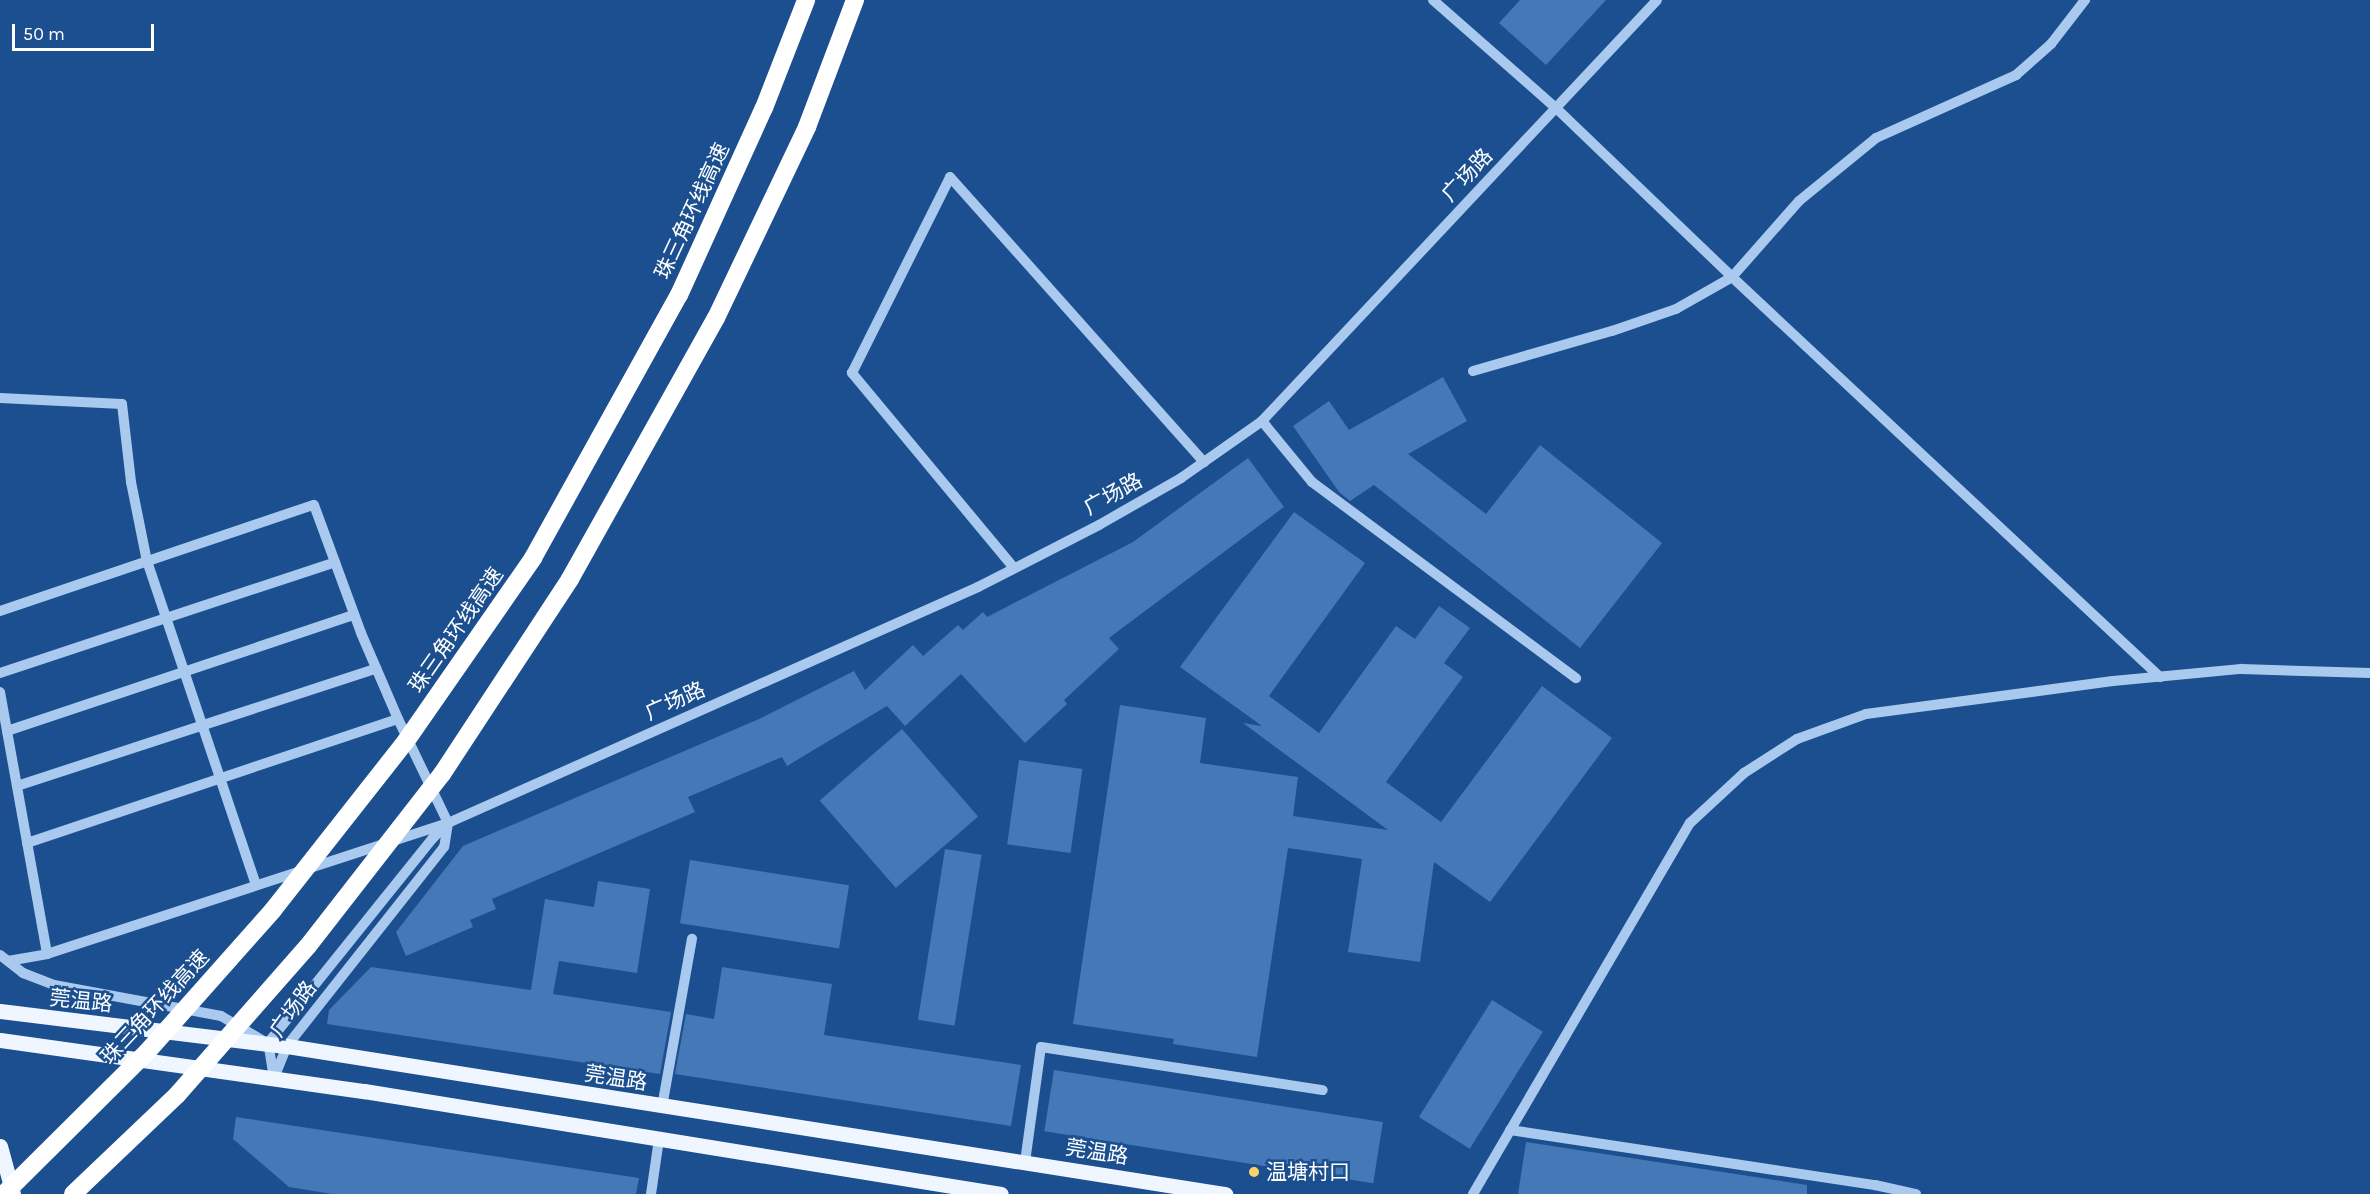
<!DOCTYPE html>
<meta charset="utf-8">
<style>
body{margin:0}
#map{position:relative;width:2370px;height:1194px;overflow:hidden;background:#1b4f8f;font-family:Karla,"Noto Sans SC",sans-serif}
div>[style]{position:absolute}
.building>*{inset:0;background:#4478b7;transform-origin:0 0}
.minor>*{height:10px;margin:-5px;padding:0 5px;transform-origin:5px;border-radius:5px;background:#a9c9ee}
.major>*{height:15px;margin:-7.5px;padding:0 7.5px;transform-origin:7.5px;border-radius:7.5px;background:#f0f6ff}
.highway>*{height:18px;margin:-9px;padding:0 9px;transform-origin:9px;border-radius:9px;background:#fff}
.dots>*{width:16px;height:16px;translate:-50% -50%;box-sizing:border-box;border:3px solid #1b4f8f;border-radius:50%}
span{translate:-50% -50%;white-space:nowrap;text-align:center;line-height:1.15;-webkit-text-stroke:5px #1b4f8f;paint-order:stroke}
.street-label{font-size:21px;color:#fff}
.poi-label{font-size:21px;color:#fff}
.left{translate:0 -50%;text-align:left}
.scale{position:absolute;left:12px;top:24px;width:142px;height:27px;box-sizing:border-box;border:3px solid #fff;border-top:0;padding-left:8px;font-size:18px;line-height:21px;white-space:nowrap;color:#fff;-webkit-text-stroke:4px #1b4f8f;paint-order:stroke}
</style>
<div id="map">
<div class="building">
<i style="clip-path:polygon(1520px 0,1606px 0,1546px 65px,1499px 23px)"></i>
<i style="clip-path:polygon(1443px 377px,1467px 421px,1408px 454px,1486px 514px,1540px 445px,1662px 543px,1580px 648px,1374px 485px,1350px 501px,1339px 492px,1293px 426px,1329px 401px,1349px 430px)"></i>
<i style="clip-path:polygon(1248px 458px,1284px 507px,1109px 638px,1119px 649px,1064px 700px,1067px 704px,1025px 743px,961px 674px,905px 726px,887px 706px,787px 766px,782px 757px,688px 797px,695px 812px,492px 899px,496px 909px,470px 920px,473px 927px,406px 956px,396px 932px,463px 846px,759px 719px,854px 671px,865px 690px,913px 645px,923px 656px,958px 625px,963px 630px,983px 612px,987px 617px,1133px 542px)"></i>
<i style="clip-path:polygon(1294px 512px,1365px 563px,1269px 696px,1319px 733px,1396px 626px,1415px 639px,1439px 606px,1470px 628px,1444px 663px,1463px 677px,1386px 782px,1441px 822px,1542px 686px,1612px 738px,1490px 902px,1434px 862px,1420px 962px,1348px 952px,1362px 859px,1288px 848px,1257px 1057px,1173px 1044px,1174px 1039px,1073px 1024px,1120px 705px,1206px 718px,1200px 763px,1298px 777px,1293px 816px,1388px 830px,1243px 723px,1262px 726px,1180px 667px)"></i>
<i style="left:902px;top:729px;width:116px;height:109px;rotate:49deg"></i>
<i style="left:1019px;top:760px;width:64px;height:85px;rotate:8deg"></i>
<i style="left:945px;top:849px;width:37px;height:173px;rotate:9deg"></i>
<i style="left:690px;top:860px;width:161px;height:64px;rotate:9deg"></i>
<i style="clip-path:polygon(598px 881px,650px 889px,637px 973px,559px 961px,553px 994px,671px 1012px,660px 1074px,327px 1024px,329px 1010px,371px 967px,531px 990px,545px 899px,594px 907px)"></i>
<i style="clip-path:polygon(722px 967px,832px 984px,824px 1035px,1021px 1065px,1011px 1126px,675px 1074px,686px 1014px,714px 1019px)"></i>
<i style="left:1492px;top:1000px;width:60px;height:138px;rotate:32deg"></i>
<i style="left:1054px;top:1070px;width:333px;height:62px;rotate:9deg"></i>
<i style="clip-path:polygon(236px 1117px,639px 1178px,636px 1194px,332px 1194px,289px 1187px,233px 1139px)"></i>
<i style="clip-path:polygon(1526px 1142px,1807px 1185px,1807px 1194px,1518px 1194px)"></i>
</div>
<div class="minor">
<i style="left:1433px;top:0;width:165px;rotate:41.3deg"></i>
<i style="left:1557px;top:109px;width:243px;rotate:43.8deg"></i>
<i style="left:1732px;top:277px;width:586px;rotate:43.06deg"></i>
<i style="left:1473px;top:371px;width:145px;rotate:-16.1deg"></i>
<i style="left:1612px;top:331px;width:68px;rotate:-19deg"></i>
<i style="left:1676px;top:309px;width:64px;rotate:-29.7deg"></i>
<i style="left:1732px;top:277px;width:101px;rotate:-48.6deg"></i>
<i style="left:1799px;top:201px;width:99px;rotate:-39.3deg"></i>
<i style="left:1876px;top:138px;width:154px;rotate:-24.2deg"></i>
<i style="left:2016px;top:75px;width:47px;rotate:-41.5deg"></i>
<i style="left:2051px;top:44px;width:56px;rotate:-52.3deg"></i>
<i style="left:0;top:398px;width:122px;rotate:2.8deg"></i>
<i style="left:122px;top:404px;width:79px;rotate:83.4deg"></i>
<i style="left:131px;top:482px;width:81px;rotate:78.6deg"></i>
<i style="left:147px;top:561px;width:342px;rotate:71.4deg"></i>
<i style="left:1262px;top:421px;width:79px;rotate:50.7deg"></i>
<i style="left:1312px;top:482px;width:329px;rotate:36.6deg"></i>
<i style="left:1014px;top:568px;width:254px;rotate:-129.7deg"></i>
<i style="left:852px;top:373px;width:219px;rotate:-63.4deg"></i>
<i style="left:950px;top:177px;width:382px;rotate:48.3deg"></i>
<i style="left:0;top:611px;width:331px;rotate:-18.7deg"></i>
<i style="left:314px;top:505px;width:136px;rotate:69.8deg"></i>
<i style="left:361px;top:633px;width:94px;rotate:66.7deg"></i>
<i style="left:398px;top:719px;width:115px;rotate:64.3deg"></i>
<i style="left:0;top:673px;width:353px;rotate:-18.3deg"></i>
<i style="left:0;top:692px;width:266px;rotate:79.8deg"></i>
<i style="left:7px;top:731px;width:366px;rotate:-18.5deg"></i>
<i style="left:17px;top:786px;width:378px;rotate:-18.1deg"></i>
<i style="left:448px;top:823px;width:24px;rotate:99deg"></i>
<i style="left:444px;top:847px;width:253px;rotate:128.3deg"></i>
<i style="left:287px;top:1046px;width:35px;rotate:112deg"></i>
<i style="left:274px;top:1079px;width:36px;rotate:-99deg"></i>
<i style="left:268px;top:1043px;width:262px;rotate:-51.2deg"></i>
<i style="left:432px;top:839px;width:23px;rotate:-45deg"></i>
<i style="left:27px;top:843px;width:391px;rotate:-18.5deg"></i>
<i style="left:0;top:955px;width:29px;rotate:38deg"></i>
<i style="left:23px;top:973px;width:33px;rotate:21deg"></i>
<i style="left:54px;top:985px;width:170px;rotate:10.5deg"></i>
<i style="left:221px;top:1016px;width:48px;rotate:30.3deg"></i>
<i style="left:8px;top:961px;width:40px;rotate:-10deg"></i>
<i style="left:47px;top:954px;width:422px;rotate:-18.1deg"></i>
<i style="left:448px;top:823px;width:580px;rotate:-24deg"></i>
<i style="left:978px;top:587px;width:136px;rotate:-27.1deg"></i>
<i style="left:1099px;top:525px;width:95px;rotate:-29.8deg"></i>
<i style="left:1181px;top:478px;width:99px;rotate:-35.1deg"></i>
<i style="left:1262px;top:421px;width:577px;rotate:-46.82deg"></i>
<i style="left:662px;top:1107px;width:171px;rotate:-79.9deg"></i>
<i style="left:1510px;top:1130px;width:369px;rotate:8.6deg"></i>
<i style="left:1875px;top:1185px;width:42px;rotate:12.4deg"></i>
<i style="left:1025px;top:1162px;width:116px;rotate:-82.1deg"></i>
<i style="left:1041px;top:1047px;width:285px;rotate:8.7deg"></i>
<i style="left:651px;top:1194px;width:56px;rotate:-81.7deg"></i>
<i style="left:1473px;top:1194px;width:430px;rotate:-59.7deg"></i>
<i style="left:1690px;top:823px;width:74px;rotate:-42.8deg"></i>
<i style="left:1744px;top:773px;width:63px;rotate:-32.7deg"></i>
<i style="left:1797px;top:739px;width:73px;rotate:-19.9deg"></i>
<i style="left:1866px;top:714px;width:249px;rotate:-7.6deg"></i>
<i style="left:2113px;top:681px;width:129px;rotate:-5.4deg"></i>
<i style="left:2241px;top:669px;width:129px;rotate:1.8deg"></i>
</div>
<div class="major">
<i style="left:0;top:1011px;width:289px;rotate:7deg"></i>
<i style="left:287px;top:1046px;width:950px;rotate:8.97deg"></i>
<i style="left:0;top:1040px;width:368px;rotate:8deg"></i>
<i style="left:364px;top:1091px;width:645px;rotate:9.18deg"></i>
<i style="left:0;top:1146px;width:50px;rotate:74.8deg"></i>
</div>
<div class="highway">
<i style="left:4px;top:1194px;width:202px;rotate:-44.8deg"></i>
<i style="left:147px;top:1052px;width:190px;rotate:-48.4deg"></i>
<i style="left:273px;top:910px;width:215px;rotate:-51.8deg"></i>
<i style="left:406px;top:741px;width:223px;rotate:-55.2deg"></i>
<i style="left:533px;top:558px;width:301px;rotate:-61deg"></i>
<i style="left:679px;top:295px;width:205px;rotate:-65.6deg"></i>
<i style="left:764px;top:108px;width:116px;rotate:-68.7deg"></i>
<i style="left:73px;top:1194px;width:144px;rotate:-43.6deg"></i>
<i style="left:177px;top:1095px;width:198px;rotate:-48.7deg"></i>
<i style="left:308px;top:946px;width:218px;rotate:-52.1deg"></i>
<i style="left:442px;top:774px;width:233px;rotate:-56.7deg"></i>
<i style="left:570px;top:579px;width:299px;rotate:-60.8deg"></i>
<i style="left:716px;top:318px;width:212px;rotate:-64.5deg"></i>
<i style="left:807px;top:127px;width:136px;rotate:-69.3deg"></i>
</div>
<div class="dots">
<i style="left:1254px;top:1172px;background:#ffd166"></i>
</div>
<div class="street-label">
<span style="left:1467px;top:175px;rotate:-47deg">广场路</span>
<span style="left:692px;top:211px;rotate:-65deg">珠三角环线高速</span>
<span style="left:1113px;top:494px;rotate:-29deg">广场路</span>
<span style="left:456px;top:630px;rotate:-55deg">珠三角环线高速</span>
<span style="left:675px;top:701px;rotate:-24deg">广场路</span>
<span style="left:81px;top:1001px;rotate:6deg">莞温路</span>
<span style="left:155px;top:1007px;rotate:-47deg">珠三角环线高速</span>
<span style="left:293px;top:1009px;rotate:-54deg">广场路</span>
<span style="left:616px;top:1078px;rotate:9deg">莞温路</span>
<span style="left:1097px;top:1152px;rotate:9deg">莞温路</span>
</div>
<div class="poi-label">
<span class="left" style="left:1266px;top:1172px">温塘村口</span>
</div>
<div class="scale">50 m</div>
</div>
